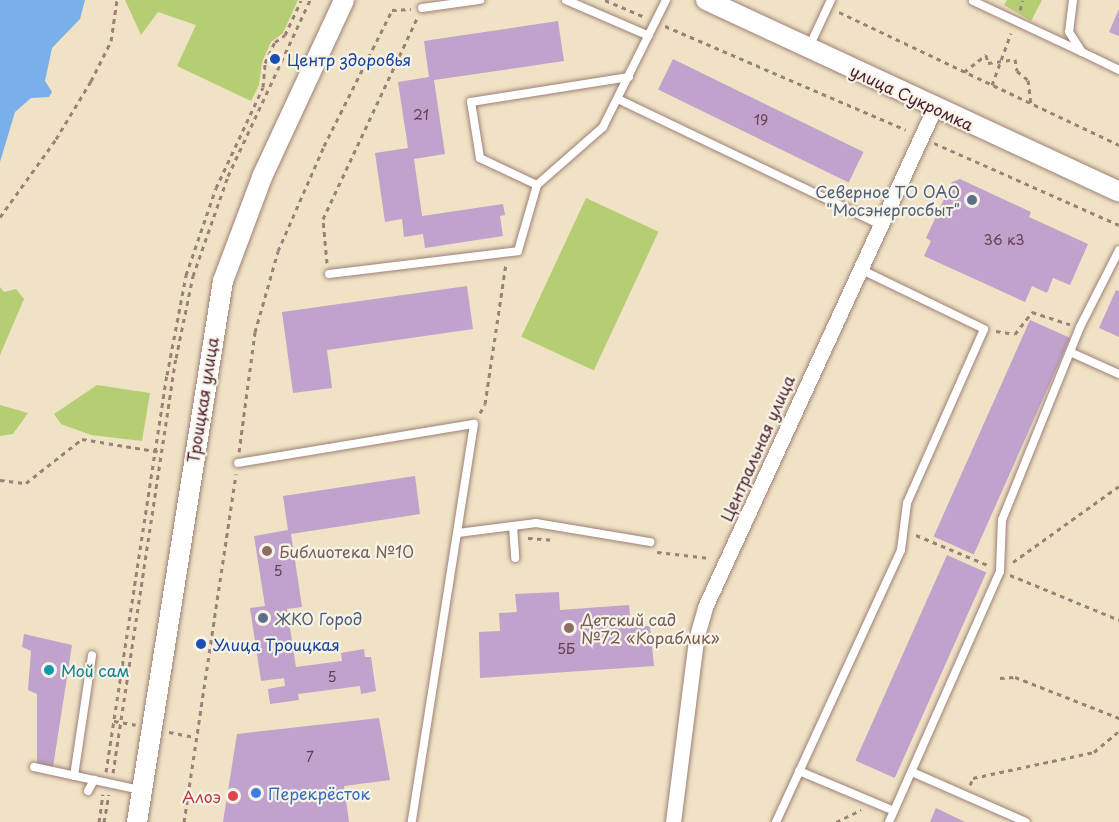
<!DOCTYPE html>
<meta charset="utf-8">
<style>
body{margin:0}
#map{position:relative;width:1119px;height:822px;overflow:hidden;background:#f0e2c4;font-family:"Playpen Sans",sans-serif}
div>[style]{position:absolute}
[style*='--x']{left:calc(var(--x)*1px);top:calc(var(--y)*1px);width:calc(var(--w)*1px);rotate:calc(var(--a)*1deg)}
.green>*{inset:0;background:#b5ce73;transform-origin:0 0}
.water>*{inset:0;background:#7bafe9}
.building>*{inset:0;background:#c0a2cc;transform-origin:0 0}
.path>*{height:3px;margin-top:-1.5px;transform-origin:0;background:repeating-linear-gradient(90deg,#9d8078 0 4.5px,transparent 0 9px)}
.roads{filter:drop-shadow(0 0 2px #9d8078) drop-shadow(0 0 2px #9d8078)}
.service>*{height:8px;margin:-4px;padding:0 4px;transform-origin:4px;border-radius:4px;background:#fff}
.minor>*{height:15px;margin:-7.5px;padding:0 7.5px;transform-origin:7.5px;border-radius:7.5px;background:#fff}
.tertiary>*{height:20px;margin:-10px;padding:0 10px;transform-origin:10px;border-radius:10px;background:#fff}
.dots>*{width:16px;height:16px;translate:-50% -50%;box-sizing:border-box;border:3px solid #f7f3e8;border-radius:50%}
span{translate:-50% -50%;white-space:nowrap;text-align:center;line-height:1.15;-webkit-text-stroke:4.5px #f7f3e8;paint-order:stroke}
.number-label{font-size:14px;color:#684053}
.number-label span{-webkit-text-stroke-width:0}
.transit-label{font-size:16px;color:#164399}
.left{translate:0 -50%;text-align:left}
.street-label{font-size:16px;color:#4a1f2b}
.service-label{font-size:16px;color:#4e5e75}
.right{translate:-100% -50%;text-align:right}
.education-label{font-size:16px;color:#785e54}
.culture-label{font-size:16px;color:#0d838f}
.shop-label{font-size:16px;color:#366cbe}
.health-label{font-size:16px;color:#be3a42}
</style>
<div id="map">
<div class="green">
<div style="clip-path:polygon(125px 0,298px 0,283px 33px,271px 42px,262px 62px,259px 85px,251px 101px,177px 66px,196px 25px,158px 12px,141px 35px)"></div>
<div style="clip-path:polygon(1007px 0,1042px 0,1031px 21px,1004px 5px)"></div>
<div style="left:586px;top:198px;width:80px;height:153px;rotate:25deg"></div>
<div style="clip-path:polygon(0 287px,4px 292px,16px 289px,24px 299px,0 355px)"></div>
<div style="clip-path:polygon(97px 385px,150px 393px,142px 441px,91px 435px,61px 424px,54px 414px)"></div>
<div style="clip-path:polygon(0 405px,28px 413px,13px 434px,0 436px)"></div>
</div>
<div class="water">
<div style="clip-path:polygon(0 0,85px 0,80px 19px,52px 48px,45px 81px,52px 92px,49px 97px,31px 98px,15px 112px,0 162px)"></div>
</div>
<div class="building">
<div style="clip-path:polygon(1119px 9px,1119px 36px,1109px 32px)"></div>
<div style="clip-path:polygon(558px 21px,564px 61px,434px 80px,445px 154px,414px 159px,422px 216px,503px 204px,505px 215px,500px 216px,503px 236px,425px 248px,423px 234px,404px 237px,402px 219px,385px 222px,375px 153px,408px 148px,398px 82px,429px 77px,424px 41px)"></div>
<div style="left:673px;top:59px;width:212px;height:34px;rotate:26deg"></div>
<div style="clip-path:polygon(960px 179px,1031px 212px,1029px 217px,1088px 244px,1070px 285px,1053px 278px,1047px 293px,1032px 286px,1025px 302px,924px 256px,931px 241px,926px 238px,952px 182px)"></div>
<div style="clip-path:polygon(467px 286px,473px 329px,327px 350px,332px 388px,293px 393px,282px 312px)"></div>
<div style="clip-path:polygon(1116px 290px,1119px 291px,1119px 337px,1099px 328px)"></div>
<div style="left:1030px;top:320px;width:44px;height:237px;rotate:24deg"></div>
<div style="clip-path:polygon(415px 476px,420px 514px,291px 534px,302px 607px,287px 609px,296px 667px,342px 661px,341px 653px,364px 649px,365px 657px,371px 657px,376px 691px,361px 694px,360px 686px,298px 694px,299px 700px,270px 704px,268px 689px,285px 686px,284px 678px,261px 681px,250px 608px,265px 606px,254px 536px,288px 530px,283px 496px)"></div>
<div style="left:947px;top:555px;width:43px;height:225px;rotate:24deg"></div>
<div style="clip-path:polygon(559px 592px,560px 610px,629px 605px,631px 626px,650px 626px,654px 666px,480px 678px,479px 632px,500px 631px,499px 613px,517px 612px,515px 594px)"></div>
<div style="clip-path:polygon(24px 634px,72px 645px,53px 767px,37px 763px,37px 694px,28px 690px,31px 651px,22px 647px)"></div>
<div style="clip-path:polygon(379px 718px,390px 780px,344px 786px,349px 822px,223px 822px,237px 734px)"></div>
<div style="clip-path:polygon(936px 808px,965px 822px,930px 822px)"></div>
</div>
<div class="path">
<div style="--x:605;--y:0;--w:43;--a:23"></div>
<div style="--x:1020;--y:10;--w:10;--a:-73"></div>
<div style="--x:839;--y:12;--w:310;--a:25.4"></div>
<div style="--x:665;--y:26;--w:262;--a:23.3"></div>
<div style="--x:964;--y:72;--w:28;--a:-38"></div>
<div style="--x:986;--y:55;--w:8;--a:76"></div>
<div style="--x:988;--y:63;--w:27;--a:-8"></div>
<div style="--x:1015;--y:59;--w:12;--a:81"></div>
<div style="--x:1017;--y:71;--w:14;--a:39"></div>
<div style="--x:1028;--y:80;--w:23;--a:83"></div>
<div style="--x:992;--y:85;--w:55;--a:-69.9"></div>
<div style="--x:934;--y:143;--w:202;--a:23.9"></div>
<div style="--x:0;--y:217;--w:96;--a:-54.3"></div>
<div style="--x:56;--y:139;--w:68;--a:-58.9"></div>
<div style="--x:91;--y:81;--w:45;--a:-63.4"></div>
<div style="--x:111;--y:41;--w:41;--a:-81.7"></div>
<div style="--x:327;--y:263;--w:44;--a:-95.2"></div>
<div style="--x:323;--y:219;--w:222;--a:-64.9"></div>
<div style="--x:996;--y:331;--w:19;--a:9"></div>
<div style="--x:1015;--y:334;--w:28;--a:-52"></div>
<div style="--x:1032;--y:312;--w:40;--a:18"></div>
<div style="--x:480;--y:413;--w:10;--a:-61"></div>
<div style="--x:485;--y:404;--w:143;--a:-81.5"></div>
<div style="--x:239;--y:452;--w:121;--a:-82.4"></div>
<div style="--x:255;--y:332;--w:84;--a:-74.1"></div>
<div style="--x:278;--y:251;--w:115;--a:-66.3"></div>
<div style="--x:324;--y:146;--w:152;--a:-63.4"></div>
<div style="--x:392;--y:10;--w:19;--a:-3"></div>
<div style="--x:0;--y:480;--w:26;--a:7"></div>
<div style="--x:26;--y:483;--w:71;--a:-38.2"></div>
<div style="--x:82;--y:439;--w:80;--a:9.3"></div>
<div style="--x:916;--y:535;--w:80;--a:22.7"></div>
<div style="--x:528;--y:538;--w:27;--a:4"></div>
<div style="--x:657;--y:552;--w:53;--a:6.5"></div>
<div style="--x:1013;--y:562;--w:130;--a:-35.6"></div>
<div style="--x:1010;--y:575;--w:118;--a:22.4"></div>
<div style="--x:1000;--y:678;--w:15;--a:-4"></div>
<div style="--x:1015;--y:677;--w:112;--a:21.5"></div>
<div style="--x:114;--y:721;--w:22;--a:10"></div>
<div style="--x:169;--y:732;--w:26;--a:11"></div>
<div style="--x:106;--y:772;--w:402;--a:-81.3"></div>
<div style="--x:167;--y:375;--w:102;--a:-79.2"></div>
<div style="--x:186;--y:275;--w:92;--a:-71"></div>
<div style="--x:216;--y:188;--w:111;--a:-65"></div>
<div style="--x:263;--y:87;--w:24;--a:-85"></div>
<div style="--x:265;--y:63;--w:23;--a:-65"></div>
<div style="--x:275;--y:42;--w:12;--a:-35"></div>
<div style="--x:285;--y:35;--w:38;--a:-65"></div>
<div style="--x:113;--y:773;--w:420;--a:-81.4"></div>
<div style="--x:176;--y:358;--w:84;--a:-78.3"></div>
<div style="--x:193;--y:276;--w:106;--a:-70.7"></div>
<div style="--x:228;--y:176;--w:194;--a:-65"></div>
<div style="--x:970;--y:785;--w:8;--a:-67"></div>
<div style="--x:973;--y:778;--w:124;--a:-12.1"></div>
<div style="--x:1094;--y:752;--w:33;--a:-40"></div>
<div style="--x:99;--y:822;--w:28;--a:-82"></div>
<div style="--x:104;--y:822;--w:28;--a:-80"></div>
<div style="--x:184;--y:822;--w:352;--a:-81.5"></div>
<div style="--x:836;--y:822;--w:28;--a:-26"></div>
</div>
<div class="roads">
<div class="service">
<div style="--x:566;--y:0;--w:90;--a:23.4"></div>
<div style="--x:1073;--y:0;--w:32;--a:97"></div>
<div style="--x:1069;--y:32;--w:24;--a:57"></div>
<div style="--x:1082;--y:52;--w:41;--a:25.9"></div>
<div style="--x:973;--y:1;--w:120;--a:25.1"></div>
<div style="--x:422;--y:8;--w:59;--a:-7.9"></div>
<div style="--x:809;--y:47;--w:52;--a:-64.9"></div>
<div style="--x:618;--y:99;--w:292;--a:25.6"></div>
<div style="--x:537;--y:185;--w:63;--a:-154.7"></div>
<div style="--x:480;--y:158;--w:57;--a:-99.1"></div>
<div style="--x:471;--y:102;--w:160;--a:-9"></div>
<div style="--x:329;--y:274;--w:190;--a:-6.9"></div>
<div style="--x:518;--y:251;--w:69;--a:-73.9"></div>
<div style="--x:537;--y:185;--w:88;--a:-41.3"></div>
<div style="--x:603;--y:127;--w:142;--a:-63.6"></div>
<div style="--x:1070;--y:352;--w:54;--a:24.2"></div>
<div style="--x:238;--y:463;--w:239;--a:-9.4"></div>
<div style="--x:474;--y:424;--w:403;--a:98.9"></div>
<div style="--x:513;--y:526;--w:32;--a:86"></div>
<div style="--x:458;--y:533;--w:79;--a:-7.3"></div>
<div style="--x:536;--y:523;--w:116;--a:9.5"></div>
<div style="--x:34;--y:767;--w:108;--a:12.2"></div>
<div style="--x:799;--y:771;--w:103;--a:22.8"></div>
<div style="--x:912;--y:772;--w:124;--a:23.7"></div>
<div style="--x:74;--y:776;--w:122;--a:-81.5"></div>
<div style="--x:88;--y:791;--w:13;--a:-61"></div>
<div style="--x:776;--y:822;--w:299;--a:-65.3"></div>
<div style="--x:901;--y:550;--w:47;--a:-82.7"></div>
<div style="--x:907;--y:503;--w:190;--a:-66.1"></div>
<div style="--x:984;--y:329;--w:138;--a:-154.2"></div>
<div style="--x:889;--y:822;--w:274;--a:-66.1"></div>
<div style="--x:1000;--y:571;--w:51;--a:-87.8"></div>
<div style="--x:1002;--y:520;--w:208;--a:-68"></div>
<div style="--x:1080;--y:327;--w:86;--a:-63.1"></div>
</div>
<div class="minor">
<div style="--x:673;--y:822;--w:184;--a:-82.8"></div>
<div style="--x:696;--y:639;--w:33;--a:-74"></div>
<div style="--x:705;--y:607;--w:550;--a:-65.3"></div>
</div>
<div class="tertiary">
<div style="--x:706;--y:0;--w:455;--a:24.9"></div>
<div style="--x:137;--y:822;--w:548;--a:-80.97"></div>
<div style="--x:223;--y:281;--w:111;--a:-69.4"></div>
<div style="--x:262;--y:177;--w:195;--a:-65.1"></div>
</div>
</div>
<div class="dots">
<div style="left:275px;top:59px;background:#1a4fb4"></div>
<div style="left:972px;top:200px;background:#5c6f8a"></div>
<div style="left:267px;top:551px;background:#8d6e63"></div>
<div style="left:263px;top:618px;background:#5c6f8a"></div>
<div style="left:569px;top:628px;background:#8d6e63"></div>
<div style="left:201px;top:644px;background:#1a4fb4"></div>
<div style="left:49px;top:670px;background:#0f9aa8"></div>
<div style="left:256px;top:793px;background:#3f7fe0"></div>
<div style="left:233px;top:796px;background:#e0444e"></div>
</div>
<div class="number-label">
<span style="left:421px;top:115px">21</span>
<span style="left:761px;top:120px">19</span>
<span style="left:1004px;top:240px">36 к3</span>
<span style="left:278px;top:571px">5</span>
<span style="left:566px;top:649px">5Б</span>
<span style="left:332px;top:677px">5</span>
<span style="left:310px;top:757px">7</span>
</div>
<div class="transit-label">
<span class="left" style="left:287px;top:59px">Центр здоровья</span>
<span class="left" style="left:213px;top:644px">Улица Троицкая</span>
</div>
<div class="street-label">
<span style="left:912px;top:97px;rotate:25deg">улица Сукромка</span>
<span style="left:202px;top:400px;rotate:-81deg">Троицкая улица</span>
<span style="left:757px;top:448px;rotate:-66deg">Центральная улица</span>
</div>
<div class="service-label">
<span class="right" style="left:960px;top:200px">Северное ТО ОАО<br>"Мосэнергосбыт"</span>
<span class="left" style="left:275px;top:618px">ЖКО Город</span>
</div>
<div class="education-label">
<span class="left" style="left:279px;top:551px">Библиотека №10</span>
<span class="left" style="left:581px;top:628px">Детский сад<br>№72 «Кораблик»</span>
</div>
<div class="culture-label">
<span class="left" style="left:61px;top:670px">Мой сам</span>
</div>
<div class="shop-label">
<span class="left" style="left:268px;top:793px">Перекрёсток</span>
</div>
<div class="health-label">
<span class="right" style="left:221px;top:796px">Алоэ</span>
</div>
</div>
